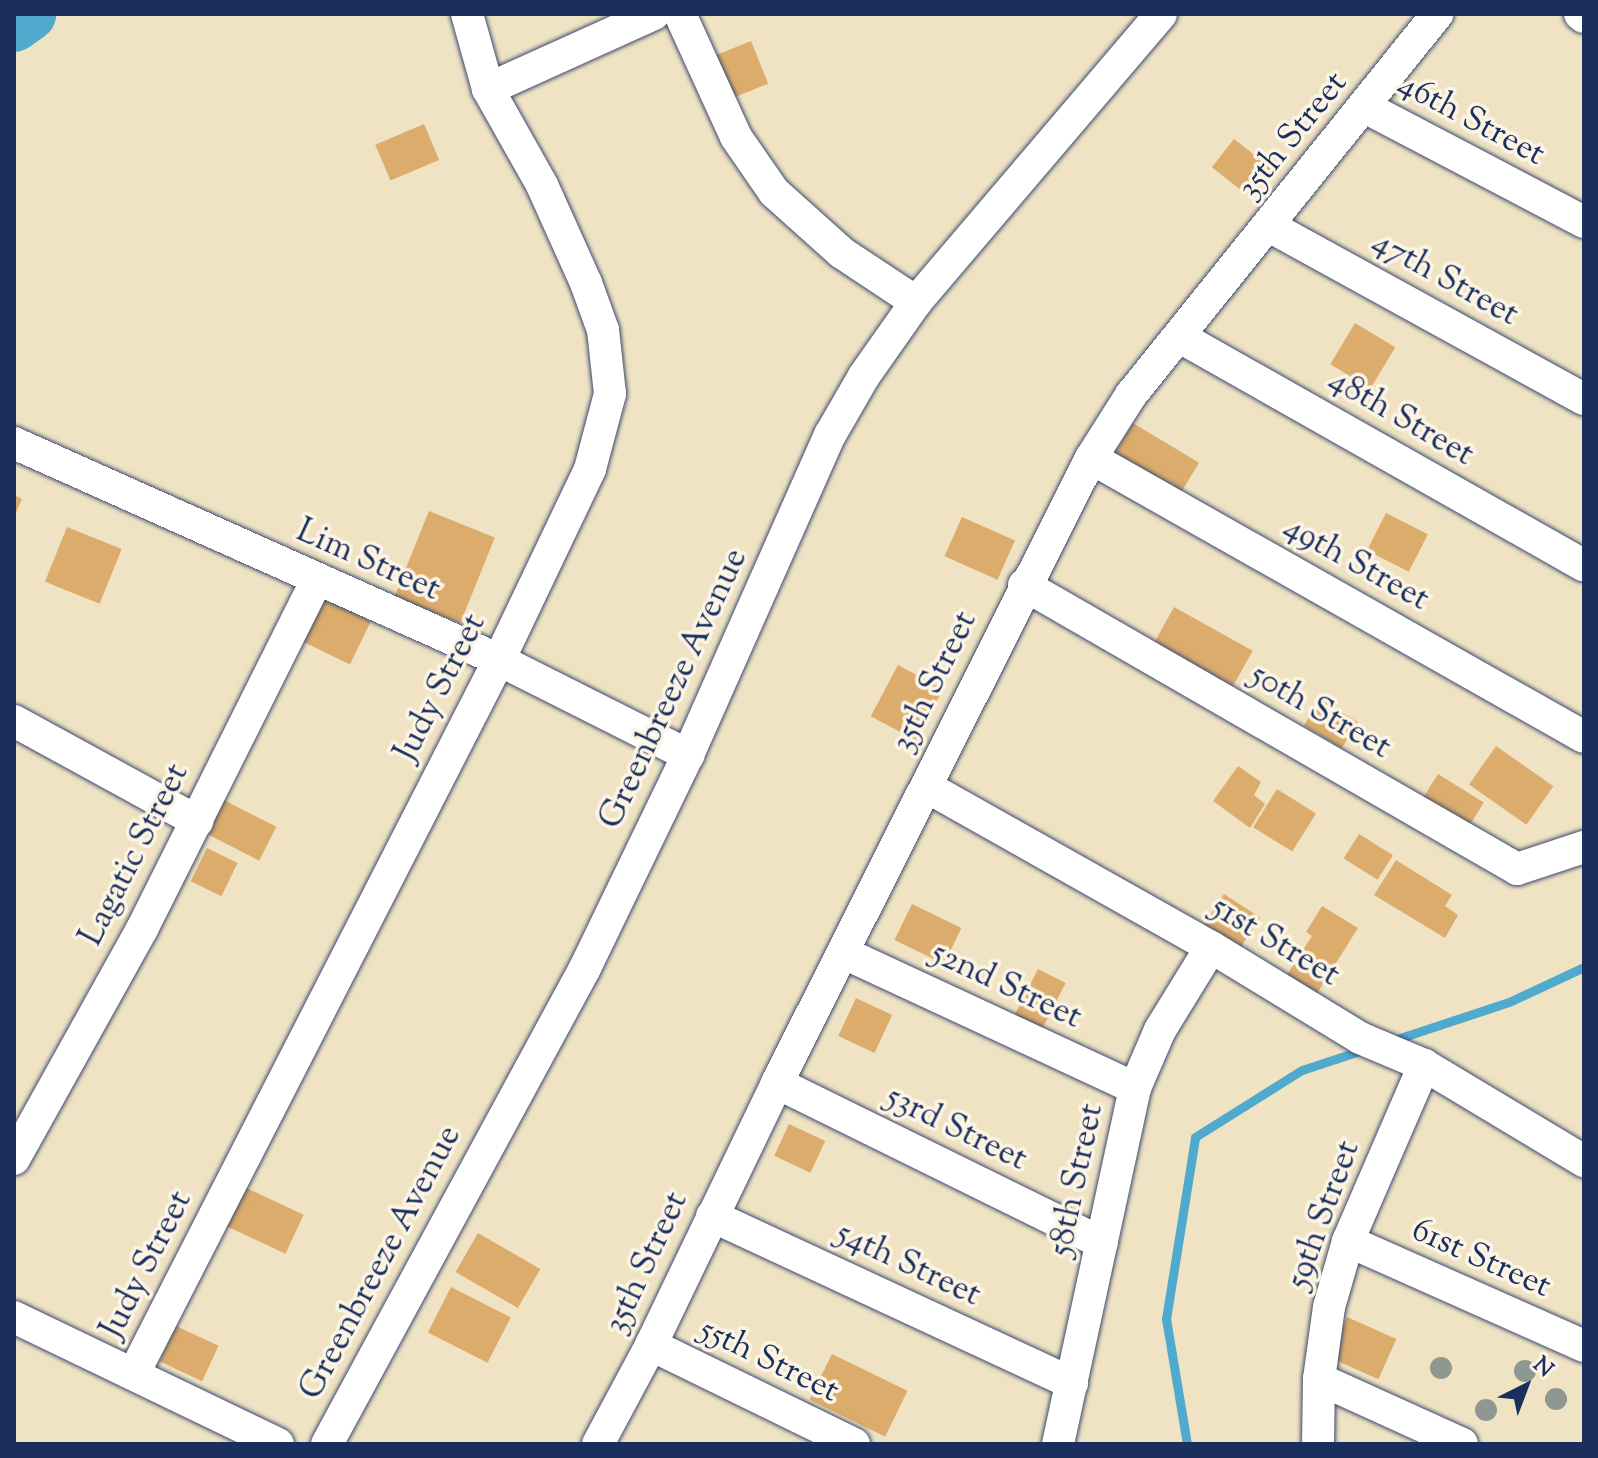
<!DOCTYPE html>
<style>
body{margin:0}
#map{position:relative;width:1598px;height:1458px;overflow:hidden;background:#f0e3c4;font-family:"Sorts Mill Goudy",serif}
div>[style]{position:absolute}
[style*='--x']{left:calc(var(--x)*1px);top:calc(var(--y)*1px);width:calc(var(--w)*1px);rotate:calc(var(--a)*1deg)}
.stream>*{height:9px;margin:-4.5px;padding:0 4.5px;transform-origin:4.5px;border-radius:4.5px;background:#50aace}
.river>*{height:54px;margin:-27px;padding:0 27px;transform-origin:27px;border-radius:27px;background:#50aace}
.building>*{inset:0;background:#dcac6d;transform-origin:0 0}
.roads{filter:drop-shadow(0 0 2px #3b4a6d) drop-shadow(0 0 2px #3b4a6d)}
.minor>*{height:32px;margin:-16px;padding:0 16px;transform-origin:16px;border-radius:16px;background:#fff}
.trees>*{width:22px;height:22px;margin:-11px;border-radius:50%;background:#8e9790}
span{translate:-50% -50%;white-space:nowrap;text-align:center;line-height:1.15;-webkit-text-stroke:7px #fcf5e5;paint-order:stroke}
.street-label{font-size:34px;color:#1b2f5e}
.frame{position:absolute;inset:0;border:16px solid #1b2f5e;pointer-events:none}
.north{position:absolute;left:1486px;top:1346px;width:80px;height:80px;-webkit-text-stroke:6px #fcf5e5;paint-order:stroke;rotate:42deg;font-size:22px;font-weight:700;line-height:32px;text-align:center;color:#1b2f5e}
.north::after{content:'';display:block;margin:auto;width:28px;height:36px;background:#1b2f5e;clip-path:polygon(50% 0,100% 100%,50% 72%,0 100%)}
</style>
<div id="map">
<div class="stream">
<div style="--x:1391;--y:1041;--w:124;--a:-18.3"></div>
<div style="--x:1509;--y:1002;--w:83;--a:-25"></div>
<div style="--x:1187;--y:1444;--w:127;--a:-99.5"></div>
<div style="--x:1166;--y:1319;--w:184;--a:-80.9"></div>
<div style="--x:1195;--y:1137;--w:126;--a:-32.1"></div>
<div style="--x:1302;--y:1070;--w:67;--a:-18.2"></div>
</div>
<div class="river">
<div style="--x:14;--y:25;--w:19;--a:-36"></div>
</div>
<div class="building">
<div style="left:751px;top:41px;width:46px;height:46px;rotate:68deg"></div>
<div style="left:424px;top:124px;width:39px;height:53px;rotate:67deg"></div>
<div style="left:1234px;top:139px;width:47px;height:36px;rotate:38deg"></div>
<div style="left:1355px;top:323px;width:47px;height:48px;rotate:31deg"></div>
<div style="left:1133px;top:423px;width:77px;height:36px;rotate:31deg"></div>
<div style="clip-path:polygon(14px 495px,22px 499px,14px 517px)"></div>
<div style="left:429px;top:511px;width:71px;height:92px;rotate:22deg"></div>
<div style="left:1386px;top:513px;width:47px;height:42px;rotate:27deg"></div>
<div style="left:962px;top:517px;width:58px;height:43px;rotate:24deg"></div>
<div style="left:67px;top:527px;width:59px;height:59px;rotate:22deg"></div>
<div style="left:317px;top:595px;width:60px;height:48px;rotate:26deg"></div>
<div style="left:1174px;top:607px;width:90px;height:42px;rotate:29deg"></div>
<div style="left:898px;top:665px;width:51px;height:58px;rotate:28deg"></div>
<div style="left:1320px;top:699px;width:44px;height:31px;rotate:31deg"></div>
<div style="left:1496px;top:746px;width:70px;height:47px;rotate:35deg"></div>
<div style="clip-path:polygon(1238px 766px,1261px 782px,1254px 795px,1265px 804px,1250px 828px,1213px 801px)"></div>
<div style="left:1438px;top:774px;width:54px;height:40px;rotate:32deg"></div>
<div style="left:1277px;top:789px;width:46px;height:45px;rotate:32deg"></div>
<div style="left:214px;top:795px;width:70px;height:38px;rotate:27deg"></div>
<div style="left:1359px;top:834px;width:40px;height:29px;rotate:32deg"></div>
<div style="left:207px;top:848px;width:34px;height:37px;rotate:26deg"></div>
<div style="clip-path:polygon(1396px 860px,1452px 895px,1445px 906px,1458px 915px,1445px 938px,1374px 895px)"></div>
<div style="left:1224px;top:894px;width:43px;height:42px;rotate:33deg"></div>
<div style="left:912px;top:904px;width:55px;height:40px;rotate:26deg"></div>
<div style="clip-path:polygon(1322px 906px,1358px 928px,1311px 1003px,1281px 984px,1312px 936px,1306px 932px)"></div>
<div style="left:1038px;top:969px;width:31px;height:57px;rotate:27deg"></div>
<div style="left:856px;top:998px;width:40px;height:42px;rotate:25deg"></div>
<div style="left:789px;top:1124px;width:40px;height:35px;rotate:25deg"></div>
<div style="left:242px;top:1186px;width:68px;height:43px;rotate:25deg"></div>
<div style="left:478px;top:1233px;width:72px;height:45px;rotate:30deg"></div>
<div style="left:451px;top:1287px;width:67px;height:51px;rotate:27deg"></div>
<div style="left:1347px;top:1317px;width:54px;height:44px;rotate:24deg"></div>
<div style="left:176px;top:1326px;width:47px;height:39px;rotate:25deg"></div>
<div style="left:832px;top:1354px;width:84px;height:51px;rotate:26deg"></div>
</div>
<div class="roads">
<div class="minor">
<div style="--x:680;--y:14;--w:135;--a:65.5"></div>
<div style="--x:736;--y:137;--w:67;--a:55.4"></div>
<div style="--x:774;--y:192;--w:91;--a:41.9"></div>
<div style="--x:842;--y:253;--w:89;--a:33.5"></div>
<div style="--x:1580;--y:14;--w:5;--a:37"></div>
<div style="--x:488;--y:89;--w:182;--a:-24.3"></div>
<div style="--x:1365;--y:107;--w:247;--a:27.7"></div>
<div style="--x:1269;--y:226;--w:359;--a:28.8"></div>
<div style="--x:1180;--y:337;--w:464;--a:29.5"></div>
<div style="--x:14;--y:443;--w:531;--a:24.1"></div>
<div style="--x:499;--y:660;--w:212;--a:26.7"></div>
<div style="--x:1091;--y:458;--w:566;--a:29.51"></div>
<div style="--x:1024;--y:585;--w:569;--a:29.94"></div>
<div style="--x:1517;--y:869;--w:71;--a:-18.2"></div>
<div style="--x:14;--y:721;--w:209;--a:28.7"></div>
<div style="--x:927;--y:787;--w:326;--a:29.4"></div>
<div style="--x:1211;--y:947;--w:175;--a:31.4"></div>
<div style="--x:1360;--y:1038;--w:69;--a:22.9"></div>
<div style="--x:1424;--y:1065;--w:187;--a:31"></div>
<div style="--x:844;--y:953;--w:321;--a:24.9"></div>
<div style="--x:777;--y:1083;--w:362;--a:26.2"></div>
<div style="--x:14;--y:1159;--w:263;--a:-60.9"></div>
<div style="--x:142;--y:929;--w:389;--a:-63.4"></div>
<div style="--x:712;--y:1216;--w:397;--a:24.9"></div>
<div style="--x:1348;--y:1241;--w:258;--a:24"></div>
<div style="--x:14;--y:1317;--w:293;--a:25.7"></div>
<div style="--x:651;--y:1345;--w:226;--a:26"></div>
<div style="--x:134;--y:1373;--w:801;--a:-62.89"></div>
<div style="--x:499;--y:660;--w:212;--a:-64.5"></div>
<div style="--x:590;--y:469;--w:78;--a:-75.1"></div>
<div style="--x:610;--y:394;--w:64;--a:-96.2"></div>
<div style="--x:603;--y:330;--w:50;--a:-109.9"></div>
<div style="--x:586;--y:283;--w:107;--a:-114.2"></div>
<div style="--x:542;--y:185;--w:110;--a:-119.4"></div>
<div style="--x:488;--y:89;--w:78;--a:-105.6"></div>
<div style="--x:1319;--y:1379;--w:157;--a:24.4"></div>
<div style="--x:327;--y:1444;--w:541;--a:-61.54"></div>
<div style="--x:585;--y:968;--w:237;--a:-64.2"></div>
<div style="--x:688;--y:755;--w:350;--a:-66.1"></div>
<div style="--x:830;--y:435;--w:68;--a:-60"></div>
<div style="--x:864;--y:376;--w:90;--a:-54.9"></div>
<div style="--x:916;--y:302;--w:378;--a:-49.6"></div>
<div style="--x:598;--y:1444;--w:112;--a:-61.8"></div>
<div style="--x:651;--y:1345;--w:291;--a:-64.3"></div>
<div style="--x:777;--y:1083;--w:699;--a:-63.33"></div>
<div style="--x:1091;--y:458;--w:75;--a:-57.6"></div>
<div style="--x:1131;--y:395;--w:489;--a:-51.2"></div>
<div style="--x:1058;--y:1444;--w:364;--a:-77.8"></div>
<div style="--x:1135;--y:1088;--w:63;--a:-66.7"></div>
<div style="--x:1160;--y:1030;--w:97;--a:-58.4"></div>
<div style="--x:1318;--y:1444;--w:65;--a:-89.1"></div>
<div style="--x:1319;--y:1379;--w:73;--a:-82.1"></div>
<div style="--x:1329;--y:1307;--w:69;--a:-73.9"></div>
<div style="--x:1348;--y:1241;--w:192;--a:-66.6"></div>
</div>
</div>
<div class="trees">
<div style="left:1441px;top:1368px"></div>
<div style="left:1525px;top:1371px"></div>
<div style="left:1556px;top:1399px"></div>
<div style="left:1486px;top:1410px"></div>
</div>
<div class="street-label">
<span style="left:1471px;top:120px;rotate:28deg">46th Street</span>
<span style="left:1293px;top:136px;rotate:-51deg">35th Street</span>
<span style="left:1445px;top:279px;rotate:29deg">47th Street</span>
<span style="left:1401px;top:418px;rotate:30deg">48th Street</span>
<span style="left:368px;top:561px;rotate:24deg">Lim Street</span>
<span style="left:1356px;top:564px;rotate:29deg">49th Street</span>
<span style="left:935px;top:682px;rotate:-64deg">35th Street</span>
<span style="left:441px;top:688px;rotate:-63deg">Judy Street</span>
<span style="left:674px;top:689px;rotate:-65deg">Greenbreeze Avenue</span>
<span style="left:1320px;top:712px;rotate:30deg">50th Street</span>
<span style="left:135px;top:855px;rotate:-63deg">Lagatic Street</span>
<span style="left:1275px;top:942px;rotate:31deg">51st Street</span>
<span style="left:1006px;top:986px;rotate:25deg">52nd Street</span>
<span style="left:956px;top:1129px;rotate:26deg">53rd Street</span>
<span style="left:1077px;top:1180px;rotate:-78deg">58th Street</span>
<span style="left:1324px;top:1215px;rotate:-70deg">59th Street</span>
<span style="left:1481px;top:1259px;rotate:24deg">61st Street</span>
<span style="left:381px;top:1263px;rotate:-62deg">Greenbreeze Avenue</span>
<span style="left:647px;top:1263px;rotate:-65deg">35th Street</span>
<span style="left:147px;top:1265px;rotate:-63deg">Judy Street</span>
<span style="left:908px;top:1265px;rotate:25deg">54th Street</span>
<span style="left:769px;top:1361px;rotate:26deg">55th Street</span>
</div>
<div class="frame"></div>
<div class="north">N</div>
</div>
